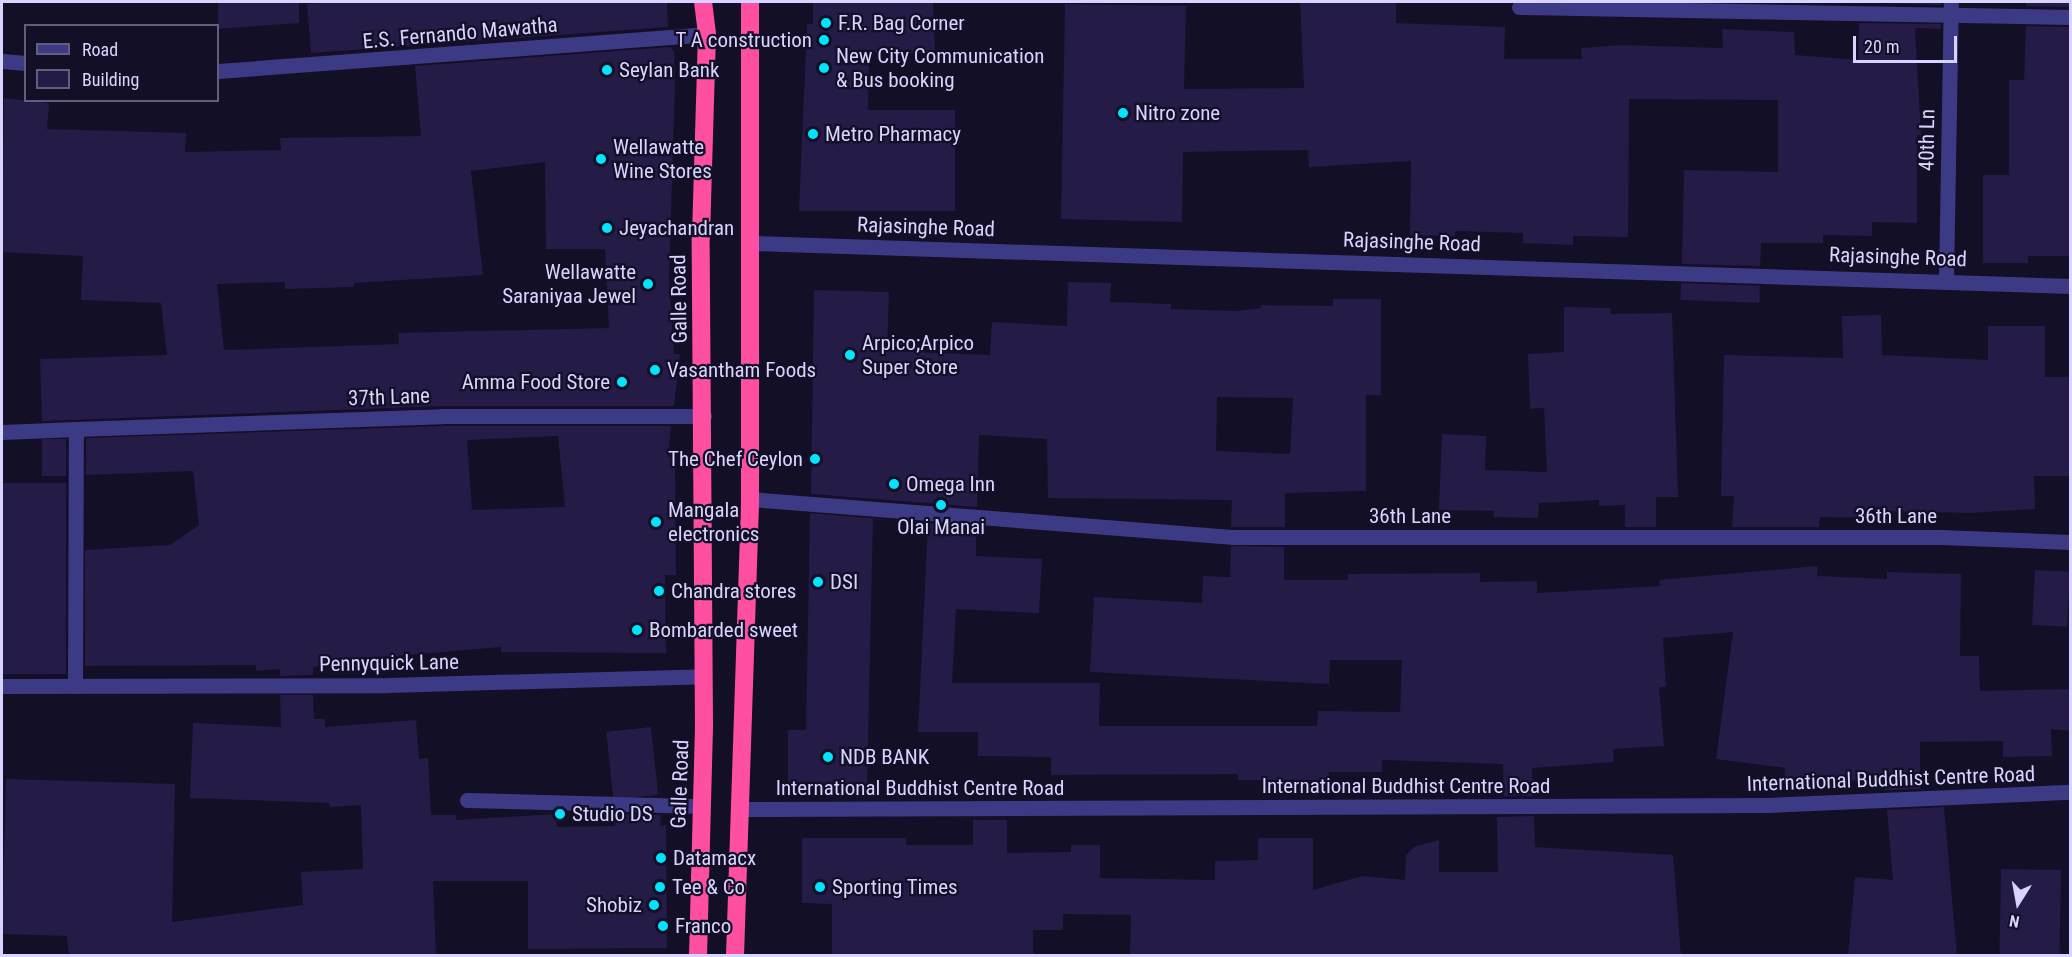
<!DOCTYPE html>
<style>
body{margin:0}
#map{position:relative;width:2072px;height:957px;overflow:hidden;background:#130f26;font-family:"Roboto Condensed",sans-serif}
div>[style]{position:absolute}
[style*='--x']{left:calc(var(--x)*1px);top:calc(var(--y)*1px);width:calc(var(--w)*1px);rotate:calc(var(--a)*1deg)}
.building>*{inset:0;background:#241b47;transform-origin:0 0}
.street>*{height:15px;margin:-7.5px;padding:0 7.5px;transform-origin:7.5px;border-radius:7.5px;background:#3d3a85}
.highway>*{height:18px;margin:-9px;padding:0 9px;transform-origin:9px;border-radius:9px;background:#ff4fa3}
.dots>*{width:16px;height:16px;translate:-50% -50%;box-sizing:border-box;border:3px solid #130f26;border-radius:50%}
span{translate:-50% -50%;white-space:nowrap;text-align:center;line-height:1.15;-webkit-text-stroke:4.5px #130f26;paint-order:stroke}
.poi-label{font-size:21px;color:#d9d4ff}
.left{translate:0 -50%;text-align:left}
.right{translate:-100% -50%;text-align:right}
.street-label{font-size:21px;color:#d9d4ff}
.frame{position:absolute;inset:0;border:3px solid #d9d4ff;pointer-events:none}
.legend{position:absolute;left:24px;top:24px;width:195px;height:78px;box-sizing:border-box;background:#130f26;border:2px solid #625e7d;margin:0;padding:8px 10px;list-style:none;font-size:18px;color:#d9d4ff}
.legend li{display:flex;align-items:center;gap:12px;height:30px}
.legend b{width:30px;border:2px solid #625e7d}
.north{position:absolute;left:1988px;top:873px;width:60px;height:60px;-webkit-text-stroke:4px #130f26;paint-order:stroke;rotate:191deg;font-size:16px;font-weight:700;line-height:24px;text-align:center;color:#d9d4ff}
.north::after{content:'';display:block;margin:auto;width:21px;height:27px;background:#d9d4ff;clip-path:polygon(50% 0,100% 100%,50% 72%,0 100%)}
.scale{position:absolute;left:1853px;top:36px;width:104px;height:27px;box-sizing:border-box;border:3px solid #d9d4ff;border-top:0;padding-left:8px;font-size:18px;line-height:21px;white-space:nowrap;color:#d9d4ff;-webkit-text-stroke:4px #130f26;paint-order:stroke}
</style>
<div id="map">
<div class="building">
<div style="clip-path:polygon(218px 2px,299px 2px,299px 23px,218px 29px)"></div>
<div style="clip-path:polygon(336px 2px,667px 2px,668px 27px,311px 53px,307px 4px)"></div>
<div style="clip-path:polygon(813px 2px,933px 2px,935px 54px,869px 52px,868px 110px,955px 110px,955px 211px,799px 211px,807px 24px,813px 24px)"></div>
<div style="clip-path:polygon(1300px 2px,1396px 2px,1396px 23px,1505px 27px,1504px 59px,1582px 59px,1581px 48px,1621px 45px,1723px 48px,1722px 29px,1794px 32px,1795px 55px,1858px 60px,1859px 23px,1941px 24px,1941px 29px,1915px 28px,1921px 135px,1917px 135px,1917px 223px,1872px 222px,1872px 236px,1823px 235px,1823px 243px,1761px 243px,1760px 266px,1682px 264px,1684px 170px,1778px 172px,1778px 100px,1629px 99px,1628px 237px,1573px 236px,1573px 245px,1523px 243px,1523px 233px,1455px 231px,1455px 236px,1410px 235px,1411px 161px,1309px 167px,1308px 150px,1183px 152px,1182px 222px,1061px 219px,1065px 4px,1186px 6px,1184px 89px,1304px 88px)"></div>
<div style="clip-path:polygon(1859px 2px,1941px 2px,1941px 5px)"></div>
<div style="clip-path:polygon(2026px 2px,2070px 2px,2070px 7px,2026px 6px)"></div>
<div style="clip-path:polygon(2026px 26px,2070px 27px,2070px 256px,2028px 256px,2028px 263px,1983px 263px,1983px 175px,2009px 175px,2009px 80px,2024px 80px)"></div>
<div style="clip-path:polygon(evenodd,670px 47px,674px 51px,675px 84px,669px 280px,674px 354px,680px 354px,674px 406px,442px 406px,42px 421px,40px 359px,167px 355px,161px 303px,81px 300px,83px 256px,2px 252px,4px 98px,49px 103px,47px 129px,186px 133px,185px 152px,281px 150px,280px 138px,421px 136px,415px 66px,670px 47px,545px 162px,546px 249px,605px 249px,609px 328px,398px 333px,399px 344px,224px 350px,217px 284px,285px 282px,285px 289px,354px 287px,354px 283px,483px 275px,471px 171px,545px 162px)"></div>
<div style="clip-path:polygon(evenodd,1068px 282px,1111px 283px,1110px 302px,1171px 304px,1171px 309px,1236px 311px,1261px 308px,1261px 305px,1333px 306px,1333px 299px,1381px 299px,1381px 395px,1366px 395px,1366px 491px,1285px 493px,1285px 527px,1231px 527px,1232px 500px,1048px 498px,1047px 439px,979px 435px,977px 507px,811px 494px,814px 290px,889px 292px,887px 351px,990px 355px,992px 322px,1067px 326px,1068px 282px,1217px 397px,1293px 398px,1290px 454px,1216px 451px,1217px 397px)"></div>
<div style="left:1681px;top:283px;width:79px;height:17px;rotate:2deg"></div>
<div style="clip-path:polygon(1564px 307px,1611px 308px,1610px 314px,1672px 313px,1678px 497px,1656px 497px,1656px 527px,1625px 527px,1625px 505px,1599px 506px,1599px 500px,1539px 503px,1538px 518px,1494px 517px,1494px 511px,1439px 510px,1442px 434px,1486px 436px,1485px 470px,1547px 472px,1544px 408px,1530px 409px,1528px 354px,1564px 352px)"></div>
<div style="clip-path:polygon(1881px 315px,1882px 355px,1988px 360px,1988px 326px,2045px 326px,2045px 377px,2070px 377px,2070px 476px,2034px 476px,2035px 509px,1969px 513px,1885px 511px,1885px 518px,1820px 517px,1819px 527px,1732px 527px,1734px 496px,1721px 496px,1724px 355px,1843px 358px,1842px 316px)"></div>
<div style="clip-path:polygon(evenodd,442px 426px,671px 426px,668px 457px,675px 456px,676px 575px,665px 575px,666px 653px,501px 652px,501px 647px,349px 660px,313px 667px,313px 675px,280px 676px,280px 669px,256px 671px,256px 665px,85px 666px,85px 550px,170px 545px,199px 525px,193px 471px,86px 475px,86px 438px,442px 426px,558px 436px,565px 507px,472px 510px,467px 440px,558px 436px)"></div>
<div style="left:66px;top:439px;width:37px;height:24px;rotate:90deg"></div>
<div style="left:66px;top:483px;width:191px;height:64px;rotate:90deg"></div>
<div style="clip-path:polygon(810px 513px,891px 520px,873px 519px,867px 784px,788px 785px,788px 730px,806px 730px)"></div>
<div style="clip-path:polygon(928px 523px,976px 527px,976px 556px,1042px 559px,1039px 613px,956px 609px,952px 683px,1100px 683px,1099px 726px,1317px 726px,1318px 711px,1400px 712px,1402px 660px,1330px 660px,1329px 684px,1090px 672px,1094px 597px,1202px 603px,1203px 576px,1230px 577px,1231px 546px,1284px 547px,1284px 580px,1348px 580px,1348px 574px,1480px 573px,1480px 582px,1537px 581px,1537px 593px,1660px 586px,1659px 580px,1818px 566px,1817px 576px,1887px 579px,1887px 572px,1961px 574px,1960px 656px,1979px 656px,1980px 691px,2070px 689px,2070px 731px,2051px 729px,2052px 756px,2003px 757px,2003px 741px,1920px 742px,1920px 789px,1885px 790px,1885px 780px,1836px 781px,1836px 785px,1784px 783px,1785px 768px,1716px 759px,1733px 632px,1663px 638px,1666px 687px,1659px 687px,1664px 746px,1613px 749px,1614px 762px,1532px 768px,1533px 796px,1504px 796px,1503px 764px,1382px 760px,1382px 772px,1329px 772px,1329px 780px,1238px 780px,1238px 774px,1051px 775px,1051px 757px,978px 756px,978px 732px,918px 732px)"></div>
<div style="left:2035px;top:570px;width:35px;height:55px;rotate:3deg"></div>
<div style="clip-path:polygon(280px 695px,313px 695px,314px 719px,325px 719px,325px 727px,416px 720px,419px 759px,428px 758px,431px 815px,456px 815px,456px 820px,556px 814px,557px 827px,615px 826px,614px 814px,660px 815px,661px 826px,666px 825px,667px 948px,528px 949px,528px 881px,433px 881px,436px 956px,69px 956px,67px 936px,2px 934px,6px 779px,175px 784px,172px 922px,303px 905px,301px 872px,363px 869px,361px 805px,330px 807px,329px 803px,190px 798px,193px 723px,281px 727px)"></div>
<div style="left:651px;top:727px;width:68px;height:45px;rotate:84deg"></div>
<div style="clip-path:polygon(1944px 807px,1957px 956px,1848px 956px,1855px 877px,1893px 880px,1887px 810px)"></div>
<div style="clip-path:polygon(1534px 816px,1535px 847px,1673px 855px,1681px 956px,1130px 956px,1131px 915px,1063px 914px,1063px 930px,1033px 930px,1033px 956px,832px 956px,832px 904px,802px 903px,802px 838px,906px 838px,906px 845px,973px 845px,973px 820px,1007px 820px,1007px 853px,1071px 852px,1071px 845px,1100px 845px,1100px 878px,1215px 880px,1215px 861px,1258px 860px,1258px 838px,1313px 838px,1313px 890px,1362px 876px,1405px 880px,1406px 855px,1414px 847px,1439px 840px,1439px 872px,1498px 872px,1497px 817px)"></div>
<div style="left:2001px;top:869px;width:60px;height:87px;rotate:1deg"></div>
</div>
<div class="street">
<div style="--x:1519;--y:7;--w:551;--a:1.04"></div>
<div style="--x:2;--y:61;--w:24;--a:5"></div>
<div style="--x:218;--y:71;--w:490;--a:-4.3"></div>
<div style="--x:752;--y:243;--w:1319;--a:1.87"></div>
<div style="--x:1946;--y:279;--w:277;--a:-89"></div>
<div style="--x:2;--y:432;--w:74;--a:-2.3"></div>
<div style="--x:750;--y:499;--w:486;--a:4.5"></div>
<div style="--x:1235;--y:537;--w:705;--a:0"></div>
<div style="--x:1940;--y:537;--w:130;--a:2.2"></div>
<div style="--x:2;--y:686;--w:386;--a:-0.1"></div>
<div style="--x:388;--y:685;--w:316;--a:-1.6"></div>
<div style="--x:75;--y:686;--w:257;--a:-89.8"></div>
<div style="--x:76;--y:429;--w:366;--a:-2"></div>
<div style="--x:442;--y:416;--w:262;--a:0"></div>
<div style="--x:467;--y:800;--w:234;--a:1.5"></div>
<div style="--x:741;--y:809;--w:1027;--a:-0.22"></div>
<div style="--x:1768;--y:805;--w:302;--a:-2.5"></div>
</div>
<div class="highway">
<div style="--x:698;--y:956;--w:231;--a:-88.5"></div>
<div style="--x:704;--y:725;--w:489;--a:-90.4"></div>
<div style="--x:701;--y:236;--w:202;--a:-88.3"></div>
<div style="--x:707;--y:34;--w:32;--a:-97"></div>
<div style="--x:735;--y:956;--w:457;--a:-88.1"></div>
<div style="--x:750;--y:499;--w:497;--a:-90"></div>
</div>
<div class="dots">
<div style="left:826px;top:23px;background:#00e5ff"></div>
<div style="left:824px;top:40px;background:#00e5ff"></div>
<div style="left:824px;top:68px;background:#00e5ff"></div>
<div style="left:607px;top:70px;background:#00e5ff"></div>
<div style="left:1123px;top:113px;background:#00e5ff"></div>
<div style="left:813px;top:134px;background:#00e5ff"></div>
<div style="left:601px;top:159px;background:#00e5ff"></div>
<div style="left:607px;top:228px;background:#00e5ff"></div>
<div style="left:648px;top:284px;background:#00e5ff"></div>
<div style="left:850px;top:355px;background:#00e5ff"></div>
<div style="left:655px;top:370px;background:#00e5ff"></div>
<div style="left:622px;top:382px;background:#00e5ff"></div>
<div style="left:815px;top:459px;background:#00e5ff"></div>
<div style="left:894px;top:484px;background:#00e5ff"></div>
<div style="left:941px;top:505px;background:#00e5ff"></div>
<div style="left:656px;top:522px;background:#00e5ff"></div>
<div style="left:818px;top:582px;background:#00e5ff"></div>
<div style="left:659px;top:591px;background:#00e5ff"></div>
<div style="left:637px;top:630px;background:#00e5ff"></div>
<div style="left:828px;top:757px;background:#00e5ff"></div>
<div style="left:560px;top:814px;background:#00e5ff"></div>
<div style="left:661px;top:858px;background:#00e5ff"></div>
<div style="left:660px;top:887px;background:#00e5ff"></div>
<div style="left:820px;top:887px;background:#00e5ff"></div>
<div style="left:654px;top:905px;background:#00e5ff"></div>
<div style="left:663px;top:926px;background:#00e5ff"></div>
</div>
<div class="poi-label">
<span class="left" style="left:838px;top:23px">F.R. Bag Corner</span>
<span class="right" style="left:812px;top:40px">T A construction</span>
<span class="left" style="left:836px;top:68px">New City Communication<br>&amp; Bus booking</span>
<span class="left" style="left:619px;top:70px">Seylan Bank</span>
<span class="left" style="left:1135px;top:113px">Nitro zone</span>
<span class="left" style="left:825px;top:134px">Metro Pharmacy</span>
<span class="left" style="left:613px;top:159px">Wellawatte<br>Wine Stores</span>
<span class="left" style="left:619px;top:228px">Jeyachandran</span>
<span class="right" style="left:636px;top:284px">Wellawatte<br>Saraniyaa Jewel</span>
<span class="left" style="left:862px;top:355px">Arpico;Arpico<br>Super Store</span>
<span class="left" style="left:667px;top:370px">Vasantham Foods</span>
<span class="right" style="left:610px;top:382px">Amma Food Store</span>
<span class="right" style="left:803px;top:459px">The Chef Ceylon</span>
<span class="left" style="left:906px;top:484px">Omega Inn</span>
<span class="left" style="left:668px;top:522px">Mangala<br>electronics</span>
<span style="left:941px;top:527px">Olai Manai</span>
<span class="left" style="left:830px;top:582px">DSI</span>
<span class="left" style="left:671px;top:591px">Chandra stores</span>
<span class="left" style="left:649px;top:630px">Bombarded sweet</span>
<span class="left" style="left:840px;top:757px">NDB BANK</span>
<span class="left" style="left:572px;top:814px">Studio DS</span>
<span class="left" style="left:673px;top:858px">Datamacx</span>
<span class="left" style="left:672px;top:887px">Tee &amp; Co</span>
<span class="left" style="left:832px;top:887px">Sporting Times</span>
<span class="right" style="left:642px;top:905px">Shobiz</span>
<span class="left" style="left:675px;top:926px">Franco</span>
</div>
<div class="street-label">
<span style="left:460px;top:33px;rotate:-5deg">E.S. Fernando Mawatha</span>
<span style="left:1927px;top:140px;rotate:-89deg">40th Ln</span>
<span style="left:926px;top:227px;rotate:2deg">Rajasinghe Road</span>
<span style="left:1412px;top:242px;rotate:2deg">Rajasinghe Road</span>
<span style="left:1898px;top:257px;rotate:2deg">Rajasinghe Road</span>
<span style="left:679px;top:299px;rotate:-91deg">Galle Road</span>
<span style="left:389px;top:397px;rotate:-2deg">37th Lane</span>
<span style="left:1410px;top:516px">36th Lane</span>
<span style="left:1896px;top:516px">36th Lane</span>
<span style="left:389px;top:663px;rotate:-1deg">Pennyquick Lane</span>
<span style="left:1891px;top:779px;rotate:-2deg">International Buddhist Centre Road</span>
<span style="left:680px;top:784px;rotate:-88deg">Galle Road</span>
<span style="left:1406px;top:786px">International Buddhist Centre Road</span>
<span style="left:920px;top:788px">International Buddhist Centre Road</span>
</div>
<div class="frame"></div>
<ul class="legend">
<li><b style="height:8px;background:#3d3a85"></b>Road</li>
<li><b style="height:16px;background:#241b47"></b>Building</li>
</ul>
<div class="north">N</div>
<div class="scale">20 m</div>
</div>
